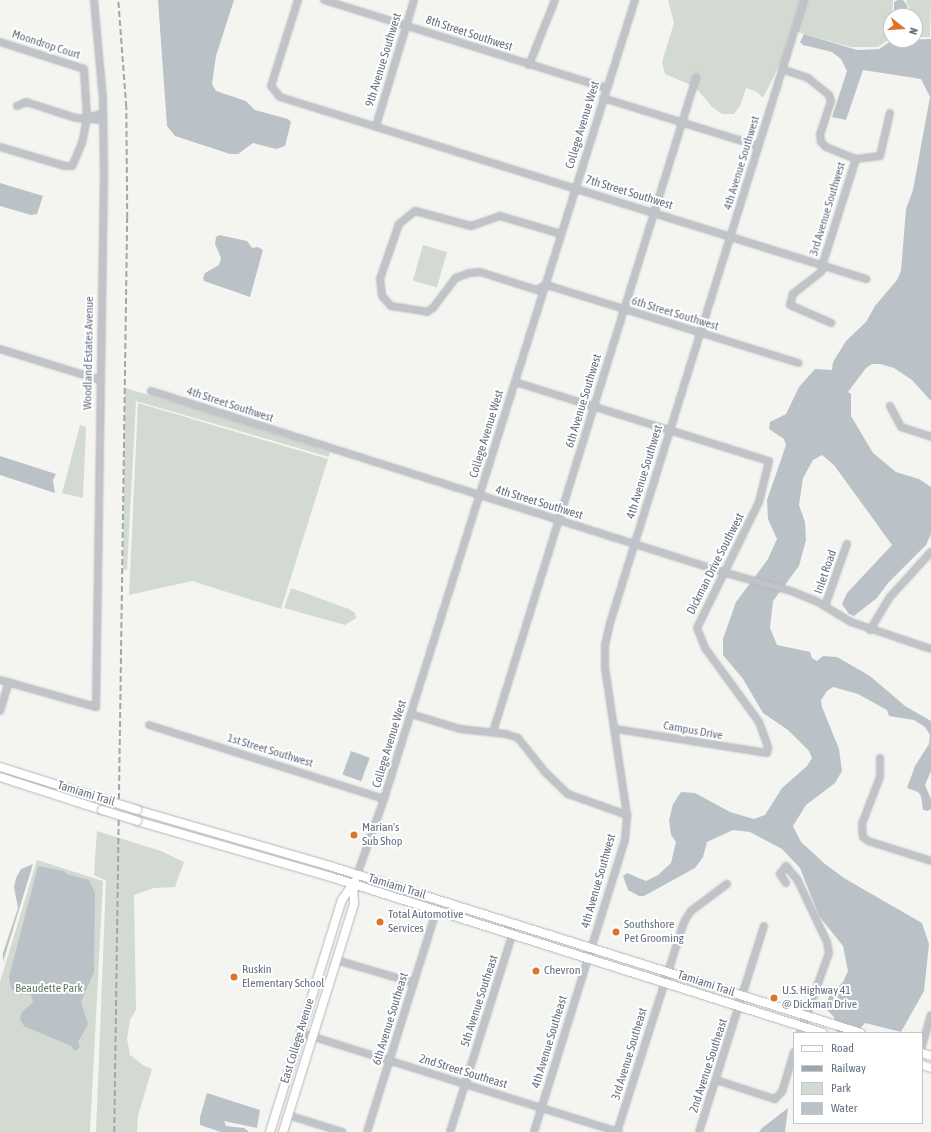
<!DOCTYPE html>
<style>
body{margin:0}
#map{position:relative;width:931px;height:1132px;overflow:hidden;background:#f4f5f1;font-family:"Asap Condensed",sans-serif}
div>[style]{position:absolute}
[style*='--x']{left:calc(var(--x)*1px);top:calc(var(--y)*1px);width:calc(var(--w)*1px);rotate:calc(var(--a)*1deg)}
.green>*{inset:0;background:#d3dad1;transform-origin:0 0}
.water>*{inset:0;background:#bac2c8;transform-origin:0 0}
.roads{filter:drop-shadow(0 0 1px #b3b6bb) drop-shadow(0 0 1px #b3b6bb)}
.minor>*{height:6px;margin:-3px;padding:0 3px;transform-origin:3px;border-radius:3px;background:#c0c3c7}
.major>*{height:8px;margin:-4px;padding:0 4px;transform-origin:4px;border-radius:4px;background:#fff}
.rail>*{height:1.5px;margin-top:-0.75px;transform-origin:0;background:repeating-linear-gradient(90deg,#a1a5ac 0 6px,transparent 0 9px)}
.bridges{filter:drop-shadow(0 0 1px #b3b6bb) drop-shadow(0 0 1px #b3b6bb)}
.major-bridge>*{height:8px;margin:-4px;padding:0 4px;transform-origin:4px;border-radius:4px;background:#fff}
.dots>*{width:11px;height:11px;translate:-50% -50%;box-sizing:border-box;border:2px solid #fff;border-radius:50%}
span{translate:-50% -50%;white-space:nowrap;text-align:center;line-height:1.15;-webkit-text-stroke:4px #fff;paint-order:stroke}
.street-label{font-size:12px;color:#657081}
.poi-label{font-size:12px;color:#657081}
.left{translate:0 -50%;text-align:left}
.park-label{font-size:12px;color:#647964}
.legend{position:absolute;left:793px;top:1032px;width:130px;height:92px;box-sizing:border-box;background:#fff;border:1px solid #c1c6cd;margin:0;padding:5px 7px;list-style:none;font-size:12px;color:#657081}
.legend li{display:flex;align-items:center;gap:8px;height:20px}
.legend b{width:20px;border:1px solid #c1c6cd}
.north{position:absolute;left:883px;top:8px;width:40px;height:40px;box-sizing:border-box;background:#fff;border:1px solid #c1c6cd;border-radius:50%;rotate:107deg;font-size:11px;font-weight:700;line-height:16px;text-align:center;color:#657081}
.north::after{content:'';display:block;margin:auto;width:14px;height:18px;background:#da752c;clip-path:polygon(50% 0,100% 100%,50% 72%,0 100%)}
</style>
<div id="map">
<div class="green">
<div style="clip-path:polygon(668px 0,800px 0,781px 62px,763px 98px,757px 92px,746px 88px,741px 104px,734px 114px,722px 114px,712px 107px,696px 88px,699px 76px,694px 74px,691px 85px,665px 74px,662px 62px,674px 23px)"></div>
<div style="clip-path:polygon(807px 0,893px 0,891px 38px,878px 47px,851px 47px,797px 32px)"></div>
<div style="clip-path:polygon(906px 0,931px 0,930px 37px,918px 37px,915px 33px,915px 16px,912px 16px)"></div>
<div style="left:423px;top:245px;width:25px;height:37px;rotate:16deg"></div>
<div style="clip-path:polygon(125px 388px,186px 406px,330px 452px,329px 457px,136px 401px,127px 570px,123px 569px)"></div>
<div style="clip-path:polygon(138px 403px,328px 459px,281px 609px,192px 581px,129px 595px)"></div>
<div style="clip-path:polygon(80px 425px,86px 427px,83px 498px,62px 493px)"></div>
<div style="clip-path:polygon(291px 588px,349px 609px,355px 613px,356px 618px,345px 625px,284px 608px)"></div>
<div style="clip-path:polygon(97px 831px,161px 851px,184px 862px,175px 887px,154px 888px,134px 895px,136px 1010px,130px 1020px,127px 1039px,130px 1055px,143px 1065px,152px 1069px,138px 1116px,137px 1132px,96px 1132px,106px 881px,94px 875px)"></div>
<div style="clip-path:polygon(37px 860px,103px 881px,90px 1132px,0 1132px,0 982px)"></div>
</div>
<div class="water">
<div style="clip-path:polygon(158px 0,234px 0,216px 56px,212px 84px,216px 91px,246px 101px,255px 110px,288px 119px,291px 122px,285px 146px,276px 149px,253px 143px,238px 154px,230px 154px,175px 136px,167px 126px)"></div>
<div style="clip-path:polygon(898px 0,903px 0,907px 5px,909px 16px,894px 16px,894px 2px)"></div>
<div style="clip-path:polygon(804px 34px,857px 50px,879px 49px,893px 40px,931px 39px,931px 401px,912px 380px,894px 368px,880px 364px,872px 364px,866px 368px,848px 392px,851px 394px,851px 416px,873px 453px,896px 472px,919px 479px,931px 487px,931px 534px,926px 545px,888px 583px,877px 598px,854px 616px,849px 614px,842px 604px,847px 593px,892px 545px,834px 465px,822px 455px,813px 460px,803px 478px,799px 505px,805px 522px,806px 540px,799px 566px,773px 601px,770px 628px,777px 645px,810px 652px,812px 658px,817px 661px,823px 656px,837px 657px,870px 676px,905px 706px,931px 721px,931px 771px,925px 785px,931px 799px,931px 809px,928px 811px,923px 810px,921px 796px,918px 792px,907px 788px,915px 766px,929px 744px,930px 735px,925px 727px,914px 720px,889px 716px,887px 710px,858px 694px,833px 687px,827px 691px,821px 700px,822px 707px,839px 749px,842px 771px,835px 783px,806px 805px,793px 826px,801px 842px,825px 864px,844px 878px,922px 923px,929px 944px,924px 991px,901px 1032px,865px 1023px,856px 1033px,837px 1033px,834px 1017px,825px 1008px,829px 996px,843px 982px,848px 971px,843px 946px,819px 916px,800px 868px,782px 849px,750px 832px,733px 830px,707px 842px,703px 857px,695px 868px,644px 896px,639px 896px,628px 890px,623px 876px,627px 873px,646px 881px,658px 875px,671px 863px,676px 842px,671px 835px,669px 820px,673px 804px,681px 792px,695px 793px,730px 812px,754px 819px,765px 815px,782px 788px,807px 766px,812px 758px,809px 751px,788px 730px,763px 713px,743px 679px,723px 655px,723px 639px,736px 602px,768px 559px,777px 539px,768px 519px,767px 500px,786px 445px,784px 439px,769px 429px,770px 422px,786px 414px,799px 387px,815px 369px,832px 370px,833px 362px,846px 341px,866px 322px,875px 306px,897px 280px,901px 271px,906px 209px,913px 190px,930px 97px,921px 79px,863px 70px,846px 120px,832px 117px,847px 71px,841px 59px,832px 52px,803px 45px,800px 42px)"></div>
<div style="clip-path:polygon(0 183px,43px 196px,37px 214px,31px 215px,0 206px)"></div>
<div style="clip-path:polygon(219px 235px,247px 241px,252px 248px,258px 247px,263px 250px,250px 297px,204px 281px,203px 278px,205px 273px,219px 265px,221px 258px,215px 244px,216px 237px)"></div>
<div style="clip-path:polygon(0 456px,56px 474px,53px 480px,55px 493px,0 475px)"></div>
<div style="left:351px;top:751px;width:20px;height:25px;rotate:20deg"></div>
<div style="clip-path:polygon(33px 864px,3px 962px,3px 953px,18px 908px,14px 887px,16px 878px,21px 869px)"></div>
<div style="clip-path:polygon(38px 866px,64px 871px,67px 874px,89px 880px,95px 893px,94px 972px,81px 1002px,88px 1024px,78px 1042px,80px 1047px,75px 1051px,71px 1046px,24px 1026px,20px 1019px,22px 1012px,33px 1002px,31px 995px,19px 994px,12px 990px,10px 984px,9px 977px)"></div>
<div style="clip-path:polygon(207px 1093px,260px 1110px,257px 1128px,224px 1121px,226px 1126px,244px 1128px,249px 1132px,221px 1132px,200px 1125px,200px 1117px)"></div>
<div style="clip-path:polygon(788px 1108px,785px 1132px,759px 1132px,762px 1128px)"></div>
</div>
<div class="roads">
<div class="minor">
<div style="--x:298;--y:0;--w:90;--a:107.4"></div>
<div style="--x:271;--y:86;--w:14;--a:51"></div>
<div style="--x:280;--y:97;--w:614;--a:17.25"></div>
<div style="--x:324;--y:0;--w:296;--a:17.3"></div>
<div style="--x:0;--y:42;--w:88;--a:17.8"></div>
<div style="--x:84;--y:69;--w:49;--a:86.5"></div>
<div style="--x:87;--y:118;--w:25;--a:101"></div>
<div style="--x:82;--y:143;--w:25;--a:113"></div>
<div style="--x:72;--y:166;--w:7;--a:180"></div>
<div style="--x:65;--y:166;--w:68;--a:-163.7"></div>
<div style="--x:529;--y:65;--w:70;--a:-68.2"></div>
<div style="--x:782;--y:69;--w:28;--a:19"></div>
<div style="--x:808;--y:78;--w:27;--a:39"></div>
<div style="--x:829;--y:95;--w:6;--a:72"></div>
<div style="--x:831;--y:101;--w:35;--a:108"></div>
<div style="--x:820;--y:134;--w:8;--a:83"></div>
<div style="--x:821;--y:142;--w:7;--a:45"></div>
<div style="--x:826;--y:147;--w:32;--a:22"></div>
<div style="--x:603;--y:98;--w:162;--a:17.2"></div>
<div style="--x:17;--y:106;--w:10;--a:-24"></div>
<div style="--x:26;--y:102;--w:52;--a:17.7"></div>
<div style="--x:76;--y:118;--w:27;--a:4"></div>
<div style="--x:87;--y:118;--w:17;--a:-17"></div>
<div style="--x:376;--y:126;--w:132;--a:-73.2"></div>
<div style="--x:856;--y:159;--w:24;--a:-7"></div>
<div style="--x:880;--y:156;--w:44;--a:-76.9"></div>
<div style="--x:561;--y:234;--w:64;--a:-163.6"></div>
<div style="--x:500;--y:216;--w:31;--a:161"></div>
<div style="--x:471;--y:226;--w:58;--a:-165"></div>
<div style="--x:415;--y:211;--w:21;--a:141"></div>
<div style="--x:399;--y:224;--w:58;--a:109.1"></div>
<div style="--x:380;--y:279;--w:17;--a:83"></div>
<div style="--x:382;--y:296;--w:13;--a:48"></div>
<div style="--x:391;--y:306;--w:36;--a:9"></div>
<div style="--x:427;--y:312;--w:7;--a:-34"></div>
<div style="--x:433;--y:308;--w:38;--a:-53"></div>
<div style="--x:456;--y:278;--w:14;--a:-21"></div>
<div style="--x:469;--y:273;--w:11;--a:-5"></div>
<div style="--x:480;--y:272;--w:60;--a:17.5"></div>
<div style="--x:537;--y:290;--w:9;--a:-32"></div>
<div style="--x:545;--y:285;--w:8;--a:14"></div>
<div style="--x:553;--y:287;--w:257;--a:17.2"></div>
<div style="--x:822;--y:266;--w:112;--a:-72.4"></div>
<div style="--x:824;--y:266;--w:7;--a:117"></div>
<div style="--x:821;--y:272;--w:36;--a:142"></div>
<div style="--x:793;--y:294;--w:11;--a:105"></div>
<div style="--x:790;--y:305;--w:45;--a:23.7"></div>
<div style="--x:0;--y:349;--w:105;--a:17.2"></div>
<div style="--x:515;--y:382;--w:266;--a:17.3"></div>
<div style="--x:769;--y:461;--w:42;--a:103.7"></div>
<div style="--x:759;--y:502;--w:140;--a:116.2"></div>
<div style="--x:697;--y:628;--w:22;--a:68"></div>
<div style="--x:705;--y:648;--w:92;--a:53.9"></div>
<div style="--x:759;--y:722;--w:27;--a:70"></div>
<div style="--x:768;--y:747;--w:6;--a:99"></div>
<div style="--x:767;--y:753;--w:154;--a:-171"></div>
<div style="--x:151;--y:391;--w:603;--a:17.56"></div>
<div style="--x:726;--y:573;--w:67;--a:15.5"></div>
<div style="--x:791;--y:591;--w:27;--a:22"></div>
<div style="--x:816;--y:601;--w:41;--a:31"></div>
<div style="--x:851;--y:622;--w:84;--a:18.6"></div>
<div style="--x:890;--y:406;--w:24;--a:62"></div>
<div style="--x:901;--y:427;--w:32;--a:18"></div>
<div style="--x:825;--y:606;--w:66;--a:-70.5"></div>
<div style="--x:870;--y:630;--w:39;--a:-59"></div>
<div style="--x:890;--y:597;--w:61;--a:-47.7"></div>
<div style="--x:0;--y:680;--w:100;--a:15.7"></div>
<div style="--x:96;--y:707;--w:532;--a:-89.14"></div>
<div style="--x:104;--y:175;--w:76;--a:-90.8"></div>
<div style="--x:103;--y:99;--w:99;--a:-95.2"></div>
<div style="--x:0;--y:711;--w:30;--a:-73"></div>
<div style="--x:411;--y:714;--w:51;--a:17"></div>
<div style="--x:460;--y:729;--w:46;--a:6.2"></div>
<div style="--x:506;--y:734;--w:13;--a:18"></div>
<div style="--x:518;--y:738;--w:43;--a:51.5"></div>
<div style="--x:545;--y:772;--w:32;--a:44"></div>
<div style="--x:568;--y:794;--w:63;--a:19.6"></div>
<div style="--x:149;--y:725;--w:246;--a:17.5"></div>
<div style="--x:493;--y:732;--w:685;--a:-72.76"></div>
<div style="--x:880;--y:758;--w:19;--a:90"></div>
<div style="--x:880;--y:777;--w:50;--a:111"></div>
<div style="--x:862;--y:824;--w:13;--a:86"></div>
<div style="--x:863;--y:837;--w:6;--a:39"></div>
<div style="--x:868;--y:841;--w:66;--a:17.6"></div>
<div style="--x:357;--y:875;--w:81;--a:-70.4"></div>
<div style="--x:384;--y:799;--w:837;--a:-72.56"></div>
<div style="--x:786;--y:883;--w:11;--a:-124"></div>
<div style="--x:780;--y:874;--w:10;--a:-53"></div>
<div style="--x:786;--y:866;--w:17;--a:50"></div>
<div style="--x:797;--y:879;--w:70;--a:64.5"></div>
<div style="--x:827;--y:942;--w:11;--a:80"></div>
<div style="--x:829;--y:953;--w:85;--a:109.9"></div>
<div style="--x:336;--y:960;--w:81;--a:16.4"></div>
<div style="--x:301;--y:1033;--w:333;--a:17.3"></div>
<div style="--x:922;--y:1046;--w:32;--a:-74"></div>
<div style="--x:716;--y:1080;--w:62;--a:17.9"></div>
<div style="--x:775;--y:1099;--w:10;--a:-45"></div>
<div style="--x:782;--y:1092;--w:42;--a:-73.3"></div>
<div style="--x:288;--y:1115;--w:57;--a:17.5"></div>
<div style="--x:367;--y:1132;--w:231;--a:-72.6"></div>
<div style="--x:450;--y:1132;--w:207;--a:-72.5"></div>
<div style="--x:512;--y:935;--w:13;--a:-103"></div>
<div style="--x:534;--y:1132;--w:306;--a:-72.7"></div>
<div style="--x:625;--y:840;--w:25;--a:-85"></div>
<div style="--x:627;--y:815;--w:150;--a:-98.5"></div>
<div style="--x:605;--y:667;--w:22;--a:-90"></div>
<div style="--x:605;--y:645;--w:23;--a:-77"></div>
<div style="--x:610;--y:623;--w:653;--a:-72.7"></div>
<div style="--x:617;--y:1132;--w:220;--a:-72.3"></div>
<div style="--x:684;--y:922;--w:13;--a:-58"></div>
<div style="--x:691;--y:911;--w:45;--a:-36.9"></div>
<div style="--x:699;--y:1132;--w:216;--a:-72.5"></div>
</div>
<div class="major">
<div style="--x:0;--y:767;--w:107;--a:17.4"></div>
<div style="--x:0;--y:777;--w:107;--a:17.9"></div>
<div style="--x:137;--y:810;--w:204;--a:16.2"></div>
<div style="--x:333;--y:867;--w:553;--a:17.45"></div>
<div style="--x:137;--y:821;--w:202;--a:16.1"></div>
<div style="--x:331;--y:877;--w:516;--a:17.59"></div>
<div style="--x:922;--y:1053;--w:9;--a:18"></div>
<div style="--x:922;--y:1065;--w:9;--a:18"></div>
<div style="--x:270;--y:1132;--w:243;--a:-72.8"></div>
<div style="--x:342;--y:900;--w:23;--a:-56"></div>
<div style="--x:283;--y:1132;--w:239;--a:-72.7"></div>
<div style="--x:354;--y:904;--w:19;--a:-93"></div>
</div>
</div>
<div class="rail">
<div style="--x:114;--y:1132;--w:914;--a:-89.19"></div>
<div style="--x:127;--y:218;--w:111;--a:-90.5"></div>
<div style="--x:126;--y:107;--w:107;--a:-94.3"></div>
</div>
<div class="bridges">
<div class="major-bridge">
<div style="--x:102;--y:799;--w:37;--a:17"></div>
<div style="--x:102;--y:810;--w:37;--a:17"></div>
</div>
</div>
<div class="dots">
<div style="left:354px;top:835px;background:#da752c"></div>
<div style="left:380px;top:922px;background:#da752c"></div>
<div style="left:616px;top:932px;background:#da752c"></div>
<div style="left:536px;top:971px;background:#da752c"></div>
<div style="left:234px;top:977px;background:#da752c"></div>
<div style="left:774px;top:998px;background:#da752c"></div>
</div>
<div class="street-label">
<span style="left:469px;top:34px;rotate:18deg">8th Street Southwest</span>
<span style="left:46px;top:45px;rotate:18deg">Moondrop Court</span>
<span style="left:384px;top:60px;rotate:-73deg">9th Avenue Southwest</span>
<span style="left:583px;top:125px;rotate:-73deg">College Avenue West</span>
<span style="left:742px;top:163px;rotate:-73deg">4th Avenue Southwest</span>
<span style="left:629px;top:193px;rotate:17deg">7th Street Southwest</span>
<span style="left:828px;top:209px;rotate:-73deg">3rd Avenue Southwest</span>
<span style="left:675px;top:314px;rotate:17deg">6th Street Southwest</span>
<span style="left:89px;top:353px;rotate:-89deg">Woodland Estates Avenue</span>
<span style="left:584px;top:401px;rotate:-73deg">6th Avenue Southwest</span>
<span style="left:230px;top:405px;rotate:18deg">4th Street Southwest</span>
<span style="left:487px;top:434px;rotate:-73deg">College Avenue West</span>
<span style="left:645px;top:472px;rotate:-73deg">4th Avenue Southwest</span>
<span style="left:539px;top:503px;rotate:17deg">4th Street Southwest</span>
<span style="left:716px;top:564px;rotate:-63deg">Dickman Drive Southwest</span>
<span style="left:826px;top:572px;rotate:-71deg">Inlet Road</span>
<span style="left:693px;top:731px;rotate:10deg">Campus Drive</span>
<span style="left:390px;top:744px;rotate:-73deg">College Avenue West</span>
<span style="left:270px;top:751px;rotate:17deg">1st Street Southwest</span>
<span style="left:86px;top:794px;rotate:17deg">Tamiami Trail</span>
<span style="left:599px;top:881px;rotate:-74deg">4th Avenue Southwest</span>
<span style="left:397px;top:887px;rotate:17deg">Tamiami Trail</span>
<span style="left:706px;top:984px;rotate:18deg">Tamiami Trail</span>
<span style="left:480px;top:1001px;rotate:-72deg">5th Avenue Southeast</span>
<span style="left:391px;top:1019px;rotate:-73deg">6th Avenue Southeast</span>
<span style="left:298px;top:1041px;rotate:-73deg">East College Avenue</span>
<span style="left:550px;top:1042px;rotate:-73deg">4th Avenue Southeast</span>
<span style="left:630px;top:1054px;rotate:-73deg">3rd Avenue Southeast</span>
<span style="left:709px;top:1066px;rotate:-72deg">2nd Avenue Southeast</span>
<span style="left:463px;top:1072px;rotate:17deg">2nd Street Southeast</span>
</div>
<div class="poi-label">
<span class="left" style="left:362px;top:835px">Marian's<br>Sub Shop</span>
<span class="left" style="left:388px;top:922px">Total Automotive<br>Services</span>
<span class="left" style="left:624px;top:932px">Southshore<br>Pet Grooming</span>
<span class="left" style="left:242px;top:977px">Ruskin<br>Elementary School</span>
<span class="left" style="left:544px;top:971px">Chevron</span>
<span class="left" style="left:782px;top:998px">U.S. Highway 41<br>@ Dickman Drive</span>
</div>
<div class="park-label">
<span style="left:49px;top:989px">Beaudette Park</span>
</div>
<ul class="legend">
<li><b style="height:5px;background:#fff"></b>Road</li>
<li><b style="height:5px;background:#a1a5ac"></b>Railway</li>
<li><b style="height:11px;background:#d3dad1"></b>Park</li>
<li><b style="height:11px;background:#bac2c8"></b>Water</li>
</ul>
<div class="north">N</div>
</div>
